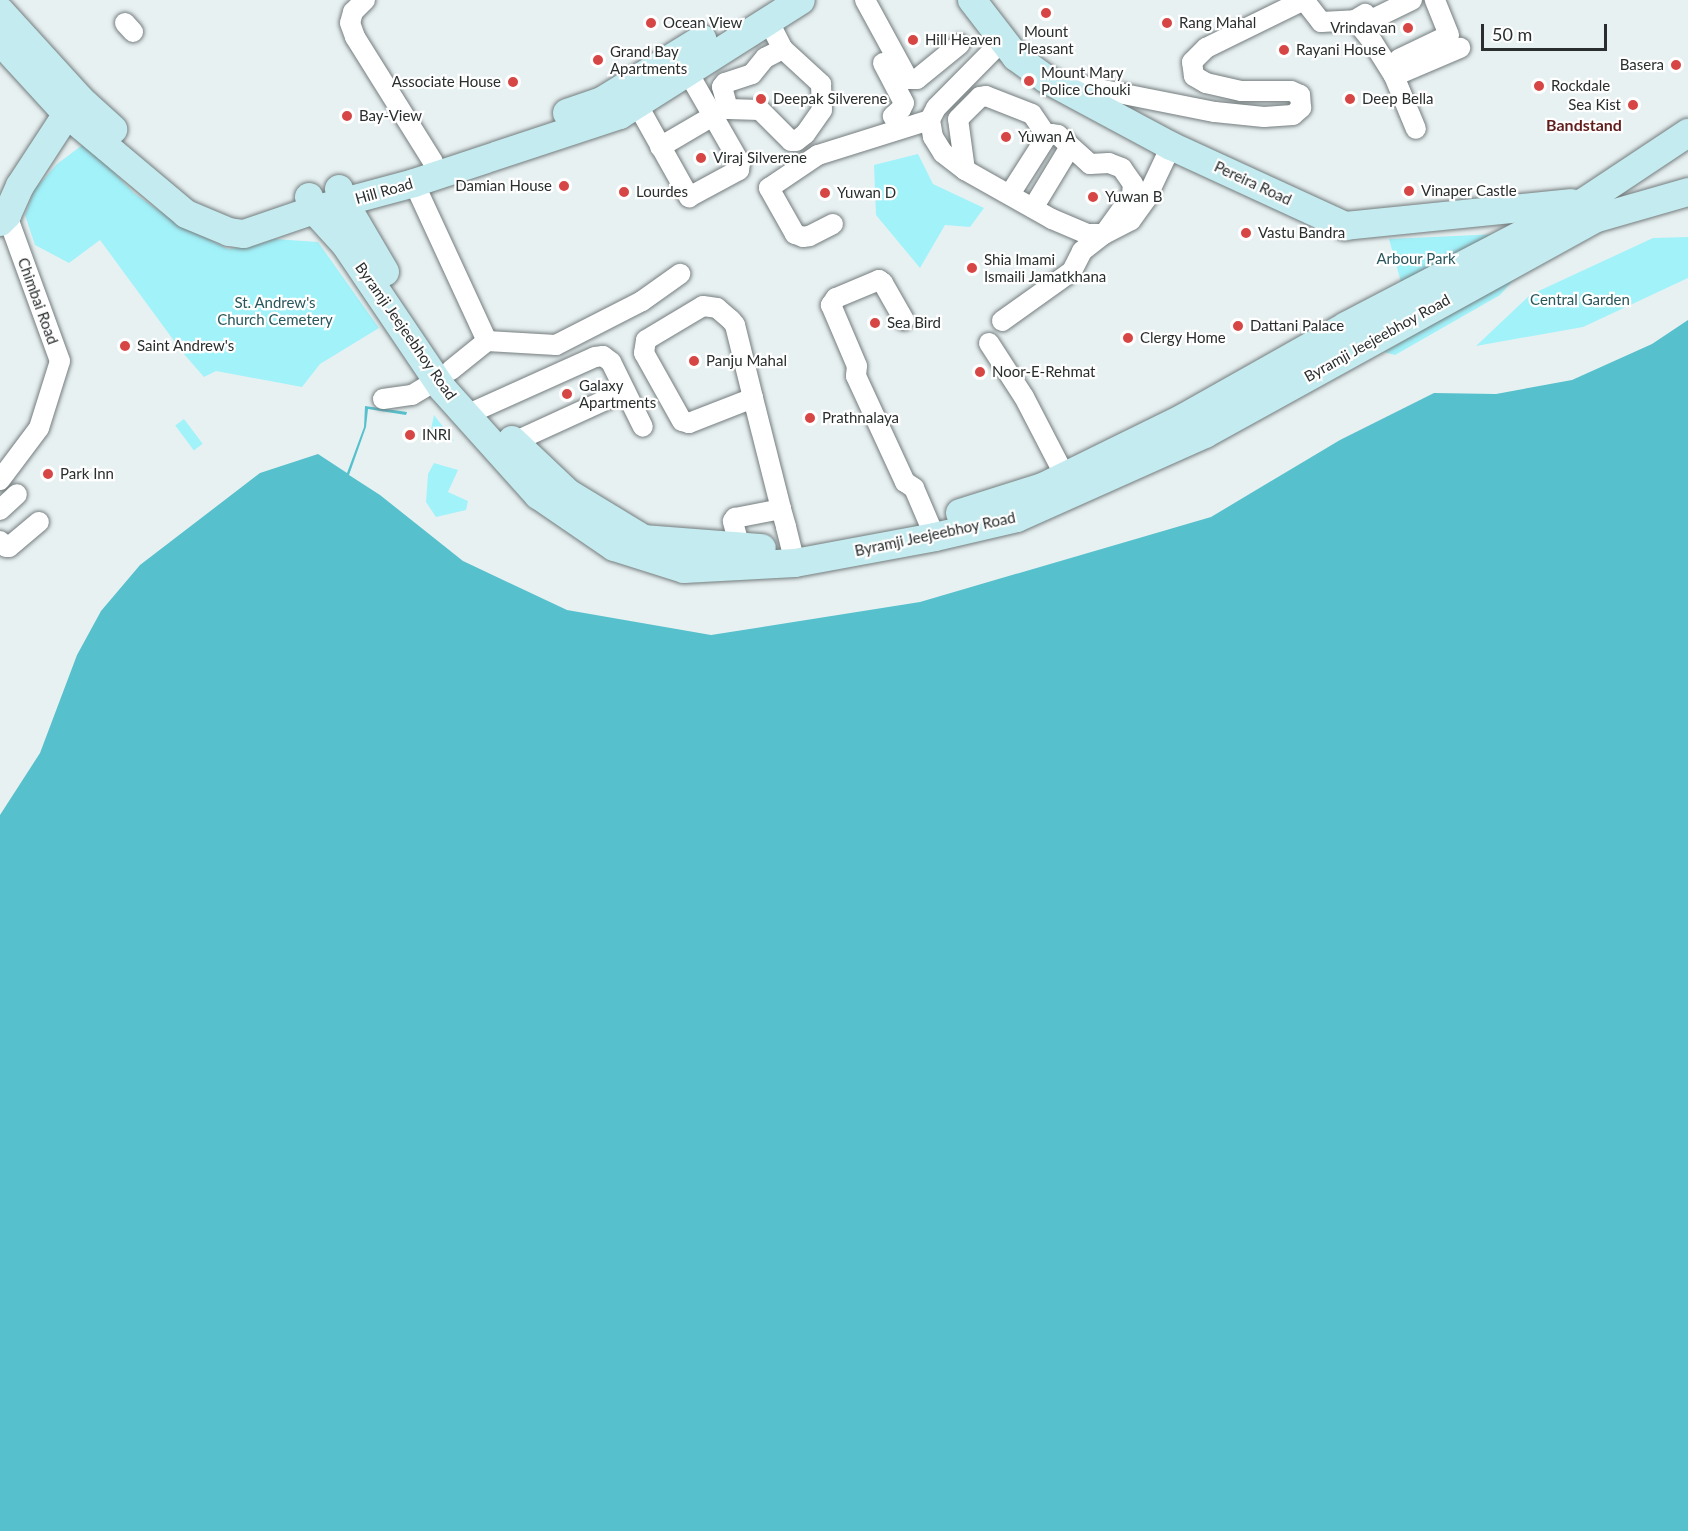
<!DOCTYPE html>
<style>
body{margin:0}
#map{position:relative;width:1688px;height:1531px;overflow:hidden;background:#e8f1f2;font-family:Lato,sans-serif}
div>[style]{position:absolute}
[style*='--x']{left:calc(var(--x)*1px);top:calc(var(--y)*1px);width:calc(var(--w)*1px);rotate:calc(var(--a)*1deg)}
.green>*{inset:0;background:#a2f2fa;transform-origin:0 0}
.water>*{inset:0;background:#56c1cc}
.roads{filter:drop-shadow(0 0 2px #747c7d) drop-shadow(0 0 2px #747c7d)}
.street>*{height:20px;margin:-10px;padding:0 10px;transform-origin:10px;border-radius:10px;background:#fff}
.secondary>*{height:28px;margin:-14px;padding:0 14px;transform-origin:14px;border-radius:14px;background:#c4ebef}
.dots>*{width:16px;height:16px;translate:-50% -50%;box-sizing:border-box;border:3px solid #fff;border-radius:50%}
span{translate:-50% -50%;white-space:nowrap;text-align:center;line-height:1.15;-webkit-text-stroke:4.5px #fff;paint-order:stroke}
.poi-label{font-size:15px;color:#2a2e2e}
.left{translate:0 -50%;text-align:left}
.right{translate:-100% -50%;text-align:right}
.street-label{font-size:15px;color:#2a2e2e}
.park-label{font-size:15px;color:#28575c}
.neighbourhood-label{font-size:16px;color:#611c1c;font-weight:700}
.scale{position:absolute;left:1481px;top:24px;width:126px;height:27px;box-sizing:border-box;border:3px solid #2a2e2e;border-top:0;padding-left:8px;font-size:18px;line-height:21px;white-space:nowrap;color:#2a2e2e;-webkit-text-stroke:4px #fff;paint-order:stroke}
</style>
<div id="map">
<div class="green">
<div style="clip-path:polygon(85px 143px,134px 193px,175px 222px,228px 249px,253px 246px,275px 239px,318px 242px,379px 328px,320px 364px,302px 387px,216px 371px,204px 377px,183px 353px,100px 240px,69px 263px,35px 245px,25px 215px,34px 190px,57px 164px)"></div>
<div style="clip-path:polygon(918px 154px,933px 184px,984px 208px,970px 227px,945px 225px,920px 268px,876px 215px,874px 165px)"></div>
<div style="clip-path:polygon(1498px 234px,1403px 289px,1389px 239px)"></div>
<div style="clip-path:polygon(1688px 237px,1688px 278px,1583px 327px,1476px 346px,1530px 295px,1653px 238px)"></div>
<div style="clip-path:polygon(1517px 276px,1500px 295px,1395px 355px,1384px 352px)"></div>
<div style="clip-path:polygon(434px 415px,454px 441px,430px 434px)"></div>
<div style="left:184px;top:419px;width:31px;height:11px;rotate:53deg"></div>
<div style="clip-path:polygon(434px 463px,458px 470px,448px 492px,468px 501px,466px 510px,436px 517px,426px 502px,428px 474px)"></div>
</div>
<div class="water">
<div style="clip-path:polygon(1688px 320px,1688px 1531px,0 1531px,0 815px,40px 753px,77px 655px,101px 611px,140px 565px,260px 473px,318px 454px,347px 473px,364px 427px,365px 406px,407px 412px,406px 415px,368px 409px,366px 427px,349px 475px,380px 495px,463px 561px,567px 610px,711px 635px,920px 602px,1211px 517px,1340px 440px,1434px 393px,1496px 394px,1572px 380px,1652px 344px)"></div>
</div>
<div class="roads">
<div class="street">
<div style="--x:365;--y:0;--w:17;--a:135"></div>
<div style="--x:353;--y:12;--w:11;--a:105"></div>
<div style="--x:350;--y:23;--w:15;--a:70"></div>
<div style="--x:355;--y:37;--w:147;--a:58"></div>
<div style="--x:865;--y:0;--w:90;--a:61.4"></div>
<div style="--x:908;--y:79;--w:9;--a:0"></div>
<div style="--x:917;--y:79;--w:55;--a:-39.1"></div>
<div style="--x:1304;--y:0;--w:28;--a:52"></div>
<div style="--x:1321;--y:22;--w:34;--a:-3"></div>
<div style="--x:1355;--y:20;--w:12;--a:-31"></div>
<div style="--x:1375;--y:18;--w:41;--a:-25.9"></div>
<div style="--x:768;--y:20;--w:33;--a:63"></div>
<div style="--x:783;--y:49;--w:52;--a:42.6"></div>
<div style="--x:821;--y:84;--w:26;--a:88"></div>
<div style="--x:822;--y:110;--w:29;--a:125"></div>
<div style="--x:805;--y:134;--w:11;--a:142"></div>
<div style="--x:796;--y:141;--w:5;--a:180"></div>
<div style="--x:791;--y:141;--w:44;--a:-135"></div>
<div style="--x:760;--y:110;--w:32;--a:-178"></div>
<div style="--x:728;--y:109;--w:23;--a:-105"></div>
<div style="--x:722;--y:87;--w:5;--a:-53"></div>
<div style="--x:725;--y:83;--w:28;--a:-18"></div>
<div style="--x:752;--y:74;--w:21;--a:-51"></div>
<div style="--x:765;--y:58;--w:20;--a:-27"></div>
<div style="--x:1355;--y:20;--w:27;--a:51"></div>
<div style="--x:1372;--y:41;--w:41;--a:57.8"></div>
<div style="--x:1394;--y:76;--w:57;--a:67.5"></div>
<div style="--x:125;--y:23;--w:12;--a:48"></div>
<div style="--x:1003;--y:40;--w:95;--a:134.6"></div>
<div style="--x:936;--y:108;--w:13;--a:117"></div>
<div style="--x:930;--y:120;--w:17;--a:80"></div>
<div style="--x:933;--y:137;--w:19;--a:58"></div>
<div style="--x:943;--y:153;--w:28;--a:38"></div>
<div style="--x:965;--y:170;--w:100;--a:29.4"></div>
<div style="--x:1052;--y:219;--w:39;--a:23"></div>
<div style="--x:1088;--y:234;--w:16;--a:0"></div>
<div style="--x:1104;--y:234;--w:30;--a:-27"></div>
<div style="--x:1131;--y:220;--w:26;--a:-54"></div>
<div style="--x:1146;--y:199;--w:59;--a:-64.7"></div>
<div style="--x:1399;--y:59;--w:55;--a:-25.6"></div>
<div style="--x:1449;--y:35;--w:38;--a:-112"></div>
<div style="--x:883;--y:63;--w:45;--a:62.3"></div>
<div style="--x:904;--y:103;--w:7;--a:117"></div>
<div style="--x:901;--y:109;--w:11;--a:139"></div>
<div style="--x:1394;--y:76;--w:72;--a:-23"></div>
<div style="--x:1063;--y:82;--w:155;--a:11.2"></div>
<div style="--x:1215;--y:112;--w:49;--a:5.8"></div>
<div style="--x:1264;--y:117;--w:29;--a:-4"></div>
<div style="--x:1293;--y:115;--w:11;--a:-41"></div>
<div style="--x:1301;--y:108;--w:13;--a:-94"></div>
<div style="--x:1300;--y:95;--w:10;--a:-156"></div>
<div style="--x:1291;--y:91;--w:50;--a:180"></div>
<div style="--x:1241;--y:91;--w:36;--a:-167"></div>
<div style="--x:1206;--y:83;--w:14;--a:-150"></div>
<div style="--x:1194;--y:76;--w:14;--a:-98"></div>
<div style="--x:1192;--y:62;--w:20;--a:-45"></div>
<div style="--x:1206;--y:48;--w:109;--a:-26.1"></div>
<div style="--x:637;--y:104;--w:107;--a:60.8"></div>
<div style="--x:689;--y:197;--w:57;--a:-28.4"></div>
<div style="--x:739;--y:170;--w:7;--a:-82"></div>
<div style="--x:740;--y:163;--w:106;--a:-119.9"></div>
<div style="--x:660;--y:147;--w:61;--a:-30.3"></div>
<div style="--x:965;--y:170;--w:51;--a:-97.8"></div>
<div style="--x:958;--y:119;--w:31;--a:-45"></div>
<div style="--x:980;--y:97;--w:6;--a:-9"></div>
<div style="--x:986;--y:96;--w:49;--a:21.4"></div>
<div style="--x:1032;--y:114;--w:27;--a:56"></div>
<div style="--x:414;--y:183;--w:174;--a:65.2"></div>
<div style="--x:1033;--y:208;--w:71;--a:-58.8"></div>
<div style="--x:833;--y:224;--w:27;--a:153"></div>
<div style="--x:809;--y:236;--w:6;--a:171"></div>
<div style="--x:803;--y:237;--w:9;--a:-159"></div>
<div style="--x:795;--y:234;--w:53;--a:-119.5"></div>
<div style="--x:769;--y:188;--w:59;--a:-34"></div>
<div style="--x:818;--y:155;--w:117;--a:-17.4"></div>
<div style="--x:904;--y:320;--w:43;--a:-119.6"></div>
<div style="--x:883;--y:283;--w:5;--a:-143"></div>
<div style="--x:879;--y:280;--w:47;--a:157.3"></div>
<div style="--x:836;--y:298;--w:9;--a:126"></div>
<div style="--x:831;--y:305;--w:66;--a:66.9"></div>
<div style="--x:857;--y:366;--w:10;--a:96"></div>
<div style="--x:856;--y:376;--w:117;--a:65.2"></div>
<div style="--x:905;--y:482;--w:11;--a:34"></div>
<div style="--x:914;--y:488;--w:53;--a:66.8"></div>
<div style="--x:1002;--y:321;--w:86;--a:-35.5"></div>
<div style="--x:1072;--y:271;--w:22;--a:-63"></div>
<div style="--x:1082;--y:251;--w:28;--a:-38"></div>
<div style="--x:1104;--y:234;--w:48;--a:-54.3"></div>
<div style="--x:1132;--y:195;--w:11;--a:-85"></div>
<div style="--x:1133;--y:184;--w:19;--a:-125"></div>
<div style="--x:1122;--y:168;--w:14;--a:-159"></div>
<div style="--x:1109;--y:163;--w:19;--a:177"></div>
<div style="--x:1090;--y:164;--w:43;--a:-137.8"></div>
<div style="--x:1058;--y:135;--w:7;--a:-172"></div>
<div style="--x:1051;--y:134;--w:4;--a:153"></div>
<div style="--x:1047;--y:136;--w:69;--a:122.5"></div>
<div style="--x:989;--y:343;--w:64;--a:57.1"></div>
<div style="--x:1024;--y:397;--w:89;--a:62.6"></div>
<div style="--x:451;--y:370;--w:46;--a:-38.9"></div>
<div style="--x:487;--y:341;--w:69;--a:3.3"></div>
<div style="--x:556;--y:345;--w:97;--a:-27.1"></div>
<div style="--x:642;--y:301;--w:47;--a:-35.4"></div>
<div style="--x:753;--y:398;--w:69;--a:158.7"></div>
<div style="--x:689;--y:423;--w:7;--a:-164"></div>
<div style="--x:682;--y:421;--w:78;--a:-119.2"></div>
<div style="--x:644;--y:353;--w:13;--a:-81"></div>
<div style="--x:646;--y:340;--w:66;--a:-30.8"></div>
<div style="--x:703;--y:306;--w:14;--a:8"></div>
<div style="--x:717;--y:308;--w:18;--a:41"></div>
<div style="--x:731;--y:320;--w:6;--a:51"></div>
<div style="--x:735;--y:325;--w:75;--a:76.1"></div>
<div style="--x:753;--y:398;--w:114;--a:75.8"></div>
<div style="--x:781;--y:509;--w:19;--a:74"></div>
<div style="--x:786;--y:527;--w:37;--a:76"></div>
<div style="--x:383;--y:399;--w:29;--a:-8"></div>
<div style="--x:412;--y:395;--w:29;--a:-31"></div>
<div style="--x:466;--y:415;--w:141;--a:-24.2"></div>
<div style="--x:595;--y:357;--w:8;--a:-7"></div>
<div style="--x:603;--y:356;--w:10;--a:37"></div>
<div style="--x:611;--y:362;--w:72;--a:63.8"></div>
<div style="--x:505;--y:446;--w:132;--a:-24.6"></div>
<div style="--x:0;--y:480;--w:65;--a:-53.1"></div>
<div style="--x:39;--y:428;--w:70;--a:-72.6"></div>
<div style="--x:60;--y:361;--w:155;--a:-110"></div>
<div style="--x:0;--y:510;--w:23;--a:-43"></div>
<div style="--x:0;--y:541;--w:8;--a:45"></div>
<div style="--x:6;--y:547;--w:3;--a:0"></div>
<div style="--x:9;--y:547;--w:39;--a:-40"></div>
<div style="--x:740;--y:548;--w:28;--a:-105"></div>
<div style="--x:733;--y:521;--w:4;--a:-56"></div>
<div style="--x:735;--y:518;--w:47;--a:-11.1"></div>
</div>
<div class="secondary">
<div style="--x:972;--y:0;--w:72;--a:52.3"></div>
<div style="--x:1016;--y:57;--w:37;--a:36"></div>
<div style="--x:1046;--y:79;--w:142;--a:28.2"></div>
<div style="--x:1171;--y:146;--w:192;--a:24.7"></div>
<div style="--x:1345;--y:226;--w:227;--a:-5.8"></div>
<div style="--x:0;--y:11;--w:119;--a:47.7"></div>
<div style="--x:80;--y:99;--w:45;--a:42.3"></div>
<div style="--x:0;--y:41;--w:99;--a:47.5"></div>
<div style="--x:67;--y:114;--w:155;--a:40"></div>
<div style="--x:186;--y:214;--w:47;--a:22.7"></div>
<div style="--x:229;--y:232;--w:15;--a:8"></div>
<div style="--x:244;--y:234;--w:74;--a:-18.9"></div>
<div style="--x:314;--y:210;--w:104;--a:-15.1"></div>
<div style="--x:414;--y:183;--w:217;--a:-18.3"></div>
<div style="--x:620;--y:115;--w:214;--a:-32.4"></div>
<div style="--x:567;--y:113;--w:37;--a:-19"></div>
<div style="--x:602;--y:101;--w:118;--a:-31.8"></div>
<div style="--x:339;--y:189;--w:14;--a:69"></div>
<div style="--x:344;--y:202;--w:81;--a:59.6"></div>
<div style="--x:309;--y:197;--w:14;--a:69"></div>
<div style="--x:314;--y:210;--w:46;--a:47.6"></div>
<div style="--x:345;--y:244;--w:174;--a:56"></div>
<div style="--x:442;--y:388;--w:144;--a:48.1"></div>
<div style="--x:538;--y:495;--w:92;--a:34.4"></div>
<div style="--x:614;--y:547;--w:73;--a:17.4"></div>
<div style="--x:684;--y:569;--w:111;--a:-3.1"></div>
<div style="--x:795;--y:563;--w:142;--a:-10.5"></div>
<div style="--x:935;--y:537;--w:84;--a:-13"></div>
<div style="--x:1017;--y:518;--w:206;--a:-24.1"></div>
<div style="--x:1205;--y:434;--w:444;--a:-28.9"></div>
<div style="--x:1594;--y:219;--w:98;--a:-16"></div>
<div style="--x:0;--y:222;--w:10;--a:-45"></div>
<div style="--x:7;--y:215;--w:32;--a:-66"></div>
<div style="--x:20;--y:186;--w:86;--a:-56.9"></div>
<div style="--x:512;--y:440;--w:77;--a:43.4"></div>
<div style="--x:568;--y:493;--w:89;--a:31.2"></div>
<div style="--x:644;--y:539;--w:118;--a:4.4"></div>
<div style="--x:960;--y:513;--w:87;--a:-17.4"></div>
<div style="--x:1043;--y:487;--w:156;--a:-26.2"></div>
<div style="--x:1183;--y:418;--w:187;--a:-29.4"></div>
<div style="--x:1346;--y:326;--w:268;--a:-27.5"></div>
<div style="--x:1584;--y:202;--w:125;--a:-33.6"></div>
</div>
</div>
<div class="dots">
<div style="left:1046px;top:13px;background:#d54645"></div>
<div style="left:651px;top:23px;background:#d54645"></div>
<div style="left:1167px;top:23px;background:#d54645"></div>
<div style="left:1408px;top:28px;background:#d54645"></div>
<div style="left:913px;top:40px;background:#d54645"></div>
<div style="left:1284px;top:50px;background:#d54645"></div>
<div style="left:598px;top:60px;background:#d54645"></div>
<div style="left:1676px;top:65px;background:#d54645"></div>
<div style="left:1029px;top:81px;background:#d54645"></div>
<div style="left:513px;top:82px;background:#d54645"></div>
<div style="left:1539px;top:86px;background:#d54645"></div>
<div style="left:761px;top:99px;background:#d54645"></div>
<div style="left:1350px;top:99px;background:#d54645"></div>
<div style="left:1633px;top:105px;background:#d54645"></div>
<div style="left:347px;top:116px;background:#d54645"></div>
<div style="left:1006px;top:137px;background:#d54645"></div>
<div style="left:701px;top:158px;background:#d54645"></div>
<div style="left:564px;top:186px;background:#d54645"></div>
<div style="left:1409px;top:191px;background:#d54645"></div>
<div style="left:624px;top:192px;background:#d54645"></div>
<div style="left:825px;top:193px;background:#d54645"></div>
<div style="left:1093px;top:197px;background:#d54645"></div>
<div style="left:1246px;top:233px;background:#d54645"></div>
<div style="left:972px;top:268px;background:#d54645"></div>
<div style="left:875px;top:323px;background:#d54645"></div>
<div style="left:1238px;top:326px;background:#d54645"></div>
<div style="left:1128px;top:338px;background:#d54645"></div>
<div style="left:125px;top:346px;background:#d54645"></div>
<div style="left:694px;top:361px;background:#d54645"></div>
<div style="left:980px;top:372px;background:#d54645"></div>
<div style="left:567px;top:394px;background:#d54645"></div>
<div style="left:810px;top:418px;background:#d54645"></div>
<div style="left:410px;top:435px;background:#d54645"></div>
<div style="left:48px;top:474px;background:#d54645"></div>
</div>
<div class="poi-label">
<span class="left" style="left:663px;top:23px">Ocean View</span>
<span class="left" style="left:1179px;top:23px">Rang Mahal</span>
<span class="right" style="left:1396px;top:28px">Vrindavan</span>
<span style="left:1046px;top:40px">Mount<br>Pleasant</span>
<span class="left" style="left:925px;top:40px">Hill Heaven</span>
<span class="left" style="left:1296px;top:50px">Rayani House</span>
<span class="left" style="left:610px;top:60px">Grand Bay<br>Apartments</span>
<span class="right" style="left:1664px;top:65px">Basera</span>
<span class="left" style="left:1041px;top:81px">Mount Mary<br>Police Chouki</span>
<span class="right" style="left:501px;top:82px">Associate House</span>
<span class="left" style="left:1551px;top:86px">Rockdale</span>
<span class="left" style="left:773px;top:99px">Deepak Silverene</span>
<span class="left" style="left:1362px;top:99px">Deep Bella</span>
<span class="right" style="left:1621px;top:105px">Sea Kist</span>
<span class="left" style="left:359px;top:116px">Bay-View</span>
<span class="left" style="left:1018px;top:137px">Yuwan A</span>
<span class="left" style="left:713px;top:158px">Viraj Silverene</span>
<span class="right" style="left:552px;top:186px">Damian House</span>
<span class="left" style="left:1421px;top:191px">Vinaper Castle</span>
<span class="left" style="left:636px;top:192px">Lourdes</span>
<span class="left" style="left:837px;top:193px">Yuwan D</span>
<span class="left" style="left:1105px;top:197px">Yuwan B</span>
<span class="left" style="left:1258px;top:233px">Vastu Bandra</span>
<span class="left" style="left:984px;top:268px">Shia Imami<br>Ismaili Jamatkhana</span>
<span class="left" style="left:887px;top:323px">Sea Bird</span>
<span class="left" style="left:1250px;top:326px">Dattani Palace</span>
<span class="left" style="left:1140px;top:338px">Clergy Home</span>
<span class="left" style="left:137px;top:346px">Saint Andrew's</span>
<span class="left" style="left:706px;top:361px">Panju Mahal</span>
<span class="left" style="left:992px;top:372px">Noor-E-Rehmat</span>
<span class="left" style="left:579px;top:394px">Galaxy<br>Apartments</span>
<span class="left" style="left:822px;top:418px">Prathnalaya</span>
<span class="left" style="left:422px;top:435px">INRI</span>
<span class="left" style="left:60px;top:474px">Park Inn</span>
</div>
<div class="street-label">
<span style="left:1253px;top:183px;rotate:25deg">Pereira Road</span>
<span style="left:384px;top:191px;rotate:-16deg">Hill Road</span>
<span style="left:38px;top:301px;rotate:70deg">Chimbai Road</span>
<span style="left:406px;top:331px;rotate:55deg">Byramji Jeejeebhoy Road</span>
<span style="left:1377px;top:338px;rotate:-29deg">Byramji Jeejeebhoy Road</span>
<span style="left:935px;top:534px;rotate:-12deg">Byramji Jeejeebhoy Road</span>
</div>
<div class="park-label">
<span style="left:1416px;top:259px">Arbour Park</span>
<span style="left:1580px;top:300px">Central Garden</span>
<span style="left:275px;top:311px">St. Andrew's<br>Church Cemetery</span>
</div>
<div class="neighbourhood-label">
<span style="left:1584px;top:125px">Bandstand</span>
</div>
<div class="scale">50 m</div>
</div>
